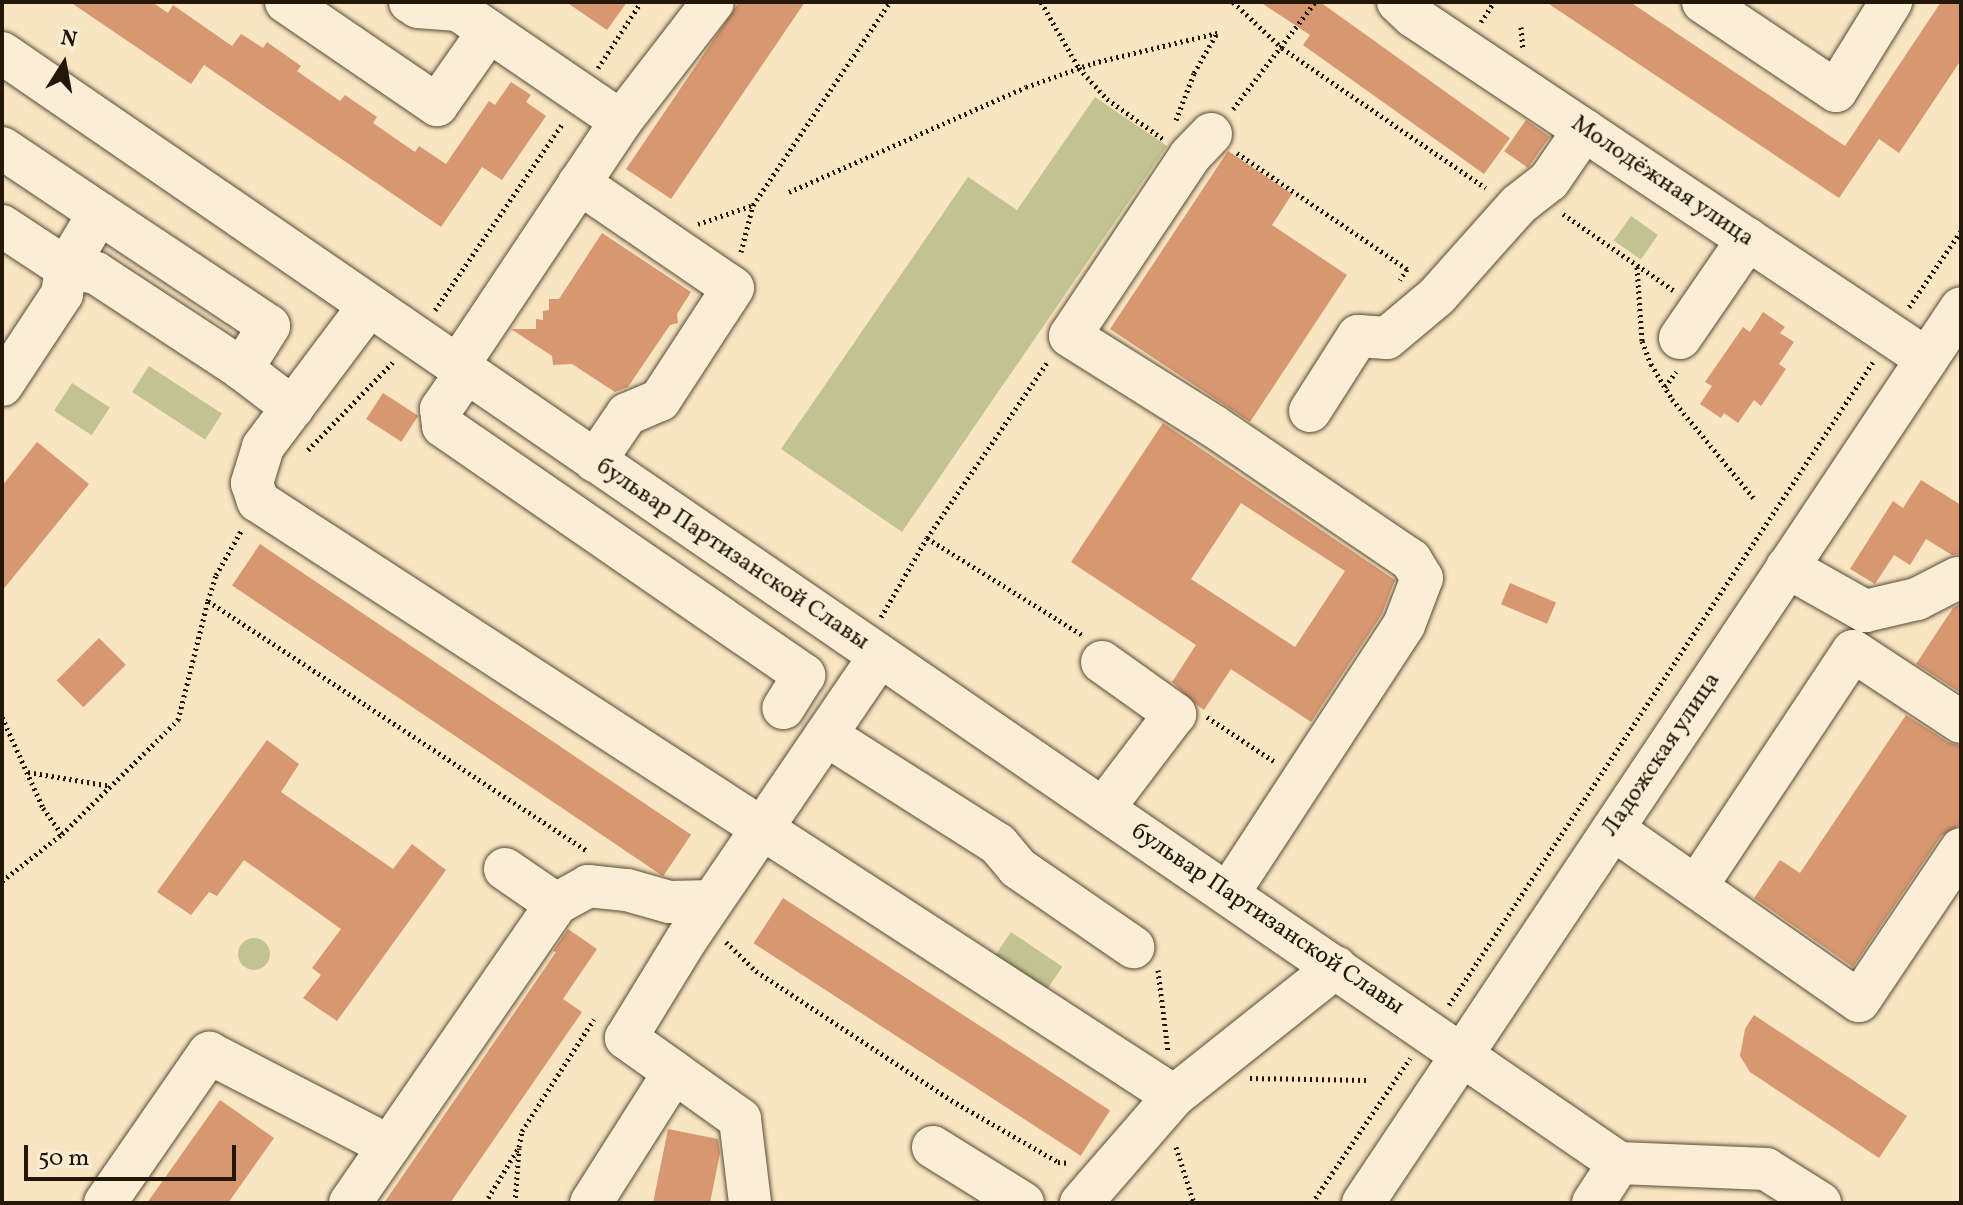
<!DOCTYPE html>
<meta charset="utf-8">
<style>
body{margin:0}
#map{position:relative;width:1963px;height:1205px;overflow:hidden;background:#f9e5c1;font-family:Vollkorn,serif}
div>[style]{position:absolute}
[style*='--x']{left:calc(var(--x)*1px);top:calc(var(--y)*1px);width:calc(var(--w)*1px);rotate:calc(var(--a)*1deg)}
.green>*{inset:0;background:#c1c391;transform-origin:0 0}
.round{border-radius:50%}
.building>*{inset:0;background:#d79770;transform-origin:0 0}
.path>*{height:5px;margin-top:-2.5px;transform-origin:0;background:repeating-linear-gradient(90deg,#231808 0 2px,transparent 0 6px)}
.roads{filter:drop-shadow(0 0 2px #584b36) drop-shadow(0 0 2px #584b36)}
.minor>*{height:42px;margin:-21px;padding:0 21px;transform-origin:21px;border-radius:21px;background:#fbeed7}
span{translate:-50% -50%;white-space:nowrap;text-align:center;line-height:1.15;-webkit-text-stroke:6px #fbeed7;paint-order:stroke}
.street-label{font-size:24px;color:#231808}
.frame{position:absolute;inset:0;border:4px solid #231808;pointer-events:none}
.north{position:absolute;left:24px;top:24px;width:80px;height:80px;-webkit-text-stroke:6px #fbeed7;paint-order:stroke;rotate:11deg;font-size:22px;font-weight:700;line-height:32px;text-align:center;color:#231808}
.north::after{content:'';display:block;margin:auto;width:28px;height:36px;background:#231808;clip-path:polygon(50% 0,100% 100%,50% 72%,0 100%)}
.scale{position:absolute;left:24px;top:1145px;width:212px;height:36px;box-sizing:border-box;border:4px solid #231808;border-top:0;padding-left:10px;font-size:24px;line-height:28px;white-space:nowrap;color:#231808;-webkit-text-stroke:6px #fbeed7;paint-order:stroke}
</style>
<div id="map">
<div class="green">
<div style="clip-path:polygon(1095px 97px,1167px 146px,902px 532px,781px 449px,968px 177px,1017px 210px)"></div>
<div style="left:1631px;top:216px;width:33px;height:30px;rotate:35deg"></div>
<div style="left:149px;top:366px;width:87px;height:31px;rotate:33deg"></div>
<div style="left:72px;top:383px;width:45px;height:33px;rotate:33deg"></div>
<div style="left:1011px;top:932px;width:62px;height:30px;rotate:34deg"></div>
<div class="round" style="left:238px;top:938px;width:32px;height:32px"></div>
</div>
<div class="building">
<div style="clip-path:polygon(70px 2px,152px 2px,168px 13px,173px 5px,232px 46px,241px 34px,263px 48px,267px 42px,301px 66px,297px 71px,340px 101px,345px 95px,377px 117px,373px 123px,415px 152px,419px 146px,446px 164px,489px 101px,495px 105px,511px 82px,531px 95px,526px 102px,546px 116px,502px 180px,482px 167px,441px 227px,204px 65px,191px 84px)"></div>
<div style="clip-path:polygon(566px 2px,627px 2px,607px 30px)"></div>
<div style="clip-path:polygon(739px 2px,805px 2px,671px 199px,626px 169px)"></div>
<div style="clip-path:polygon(1260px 2px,1320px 2px,1510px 138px,1484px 174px,1303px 45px,1310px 35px)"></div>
<div style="clip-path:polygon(1546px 2px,1630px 2px,1845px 146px,1941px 2px,1961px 2px,1961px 60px,1899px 153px,1879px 139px,1839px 198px)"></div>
<div style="left:1526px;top:120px;width:29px;height:38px;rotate:35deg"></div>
<div style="clip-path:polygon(1228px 151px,1292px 194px,1272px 225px,1347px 275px,1250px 422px,1110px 329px)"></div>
<div style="clip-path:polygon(602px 233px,691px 292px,677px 314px,678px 323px,670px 325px,628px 387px,615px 392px,572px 364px,553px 365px,552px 356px,511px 329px,536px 329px,536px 319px,543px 320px,543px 311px,549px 310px,549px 299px,559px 299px)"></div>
<div style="clip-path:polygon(1763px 312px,1785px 327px,1780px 333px,1794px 342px,1779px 364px,1786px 369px,1761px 406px,1754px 400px,1738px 423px,1724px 413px,1721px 418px,1700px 404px,1712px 386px,1705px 382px,1743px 327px,1750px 332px)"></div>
<div style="left:383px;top:393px;width:42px;height:31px;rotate:33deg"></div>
<div style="clip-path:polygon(evenodd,1163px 423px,1395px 580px,1382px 614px,1311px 722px,1231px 669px,1204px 710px,1197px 705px,1172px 682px,1196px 645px,1071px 562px,1163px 423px,1241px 503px,1345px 571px,1295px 647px,1191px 579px,1241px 503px)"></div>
<div style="clip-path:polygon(37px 442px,89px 484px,2px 591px,2px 486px)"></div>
<div style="clip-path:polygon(1921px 480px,1961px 505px,1961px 554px,1952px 555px,1926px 539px,1910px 565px,1894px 555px,1875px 584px,1850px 569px,1893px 501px,1903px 508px)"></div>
<div style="left:260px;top:544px;width:520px;height:50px;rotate:34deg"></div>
<div style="left:1510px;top:583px;width:50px;height:23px;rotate:23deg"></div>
<div style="clip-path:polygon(1961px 603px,1961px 693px,1916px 664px,1953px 608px)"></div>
<div style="left:99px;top:638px;width:38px;height:60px;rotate:45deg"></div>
<div style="clip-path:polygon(1906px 715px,1948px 742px,1961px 746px,1961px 824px,1941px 836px,1853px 967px,1754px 898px,1780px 860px,1800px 873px)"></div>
<div style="clip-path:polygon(267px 740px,299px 764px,281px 792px,393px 869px,412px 844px,446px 870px,337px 1021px,303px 998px,321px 975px,312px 968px,341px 929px,244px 860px,217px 896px,209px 892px,191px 915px,157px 892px)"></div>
<div style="left:783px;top:898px;width:390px;height:54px;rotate:33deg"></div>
<div style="clip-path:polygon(568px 929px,597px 949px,563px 999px,582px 1012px,450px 1203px,384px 1203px,556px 952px,553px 951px)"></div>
<div style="clip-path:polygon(1754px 1015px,1907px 1116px,1879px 1158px,1750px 1072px,1740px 1056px,1745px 1029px)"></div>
<div style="clip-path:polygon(220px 1100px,274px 1138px,228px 1203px,147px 1203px)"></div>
<div style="clip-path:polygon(668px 1129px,718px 1139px,720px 1153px,710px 1203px,653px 1203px)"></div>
</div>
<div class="path">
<div style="--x:1041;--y:2;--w:76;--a:60.1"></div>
<div style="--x:1079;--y:68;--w:42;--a:47.9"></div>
<div style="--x:1107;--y:99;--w:69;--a:35.5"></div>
<div style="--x:1233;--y:2;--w:67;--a:43.2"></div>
<div style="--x:1282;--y:48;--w:247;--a:34.5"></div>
<div style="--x:1481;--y:22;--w:24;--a:-57"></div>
<div style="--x:1521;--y:27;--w:23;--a:85"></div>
<div style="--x:598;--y:68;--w:79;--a:-56.9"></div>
<div style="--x:1233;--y:109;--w:135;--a:-52.5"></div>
<div style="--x:1176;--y:120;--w:50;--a:-69"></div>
<div style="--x:1194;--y:73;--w:46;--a:-60.1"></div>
<div style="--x:1237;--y:153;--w:206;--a:34.3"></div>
<div style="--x:1407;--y:269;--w:13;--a:122"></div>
<div style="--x:789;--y:192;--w:259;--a:-23.9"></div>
<div style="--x:1026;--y:87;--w:71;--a:-19.7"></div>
<div style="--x:1093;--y:63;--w:128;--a:-13.6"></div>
<div style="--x:1563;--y:214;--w:134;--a:34.6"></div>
<div style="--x:698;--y:224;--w:58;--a:-19.1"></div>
<div style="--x:741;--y:252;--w:49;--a:-75.7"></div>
<div style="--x:753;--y:205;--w:245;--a:-56"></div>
<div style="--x:1637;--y:267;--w:74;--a:86.1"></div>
<div style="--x:1642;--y:341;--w:25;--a:69"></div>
<div style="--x:1651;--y:364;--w:41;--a:59"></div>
<div style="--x:1672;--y:399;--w:132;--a:50.5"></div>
<div style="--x:1909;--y:307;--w:92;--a:-55.6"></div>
<div style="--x:435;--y:310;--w:227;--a:-55.6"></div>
<div style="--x:1665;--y:387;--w:19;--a:-54"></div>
<div style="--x:308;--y:450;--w:122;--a:-46"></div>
<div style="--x:927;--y:538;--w:183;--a:32"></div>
<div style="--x:208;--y:601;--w:454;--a:33.4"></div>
<div style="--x:881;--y:617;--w:91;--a:-59.8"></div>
<div style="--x:927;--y:538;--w:214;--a:-55.6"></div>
<div style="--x:2;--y:717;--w:100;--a:65.7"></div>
<div style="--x:43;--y:808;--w:32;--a:54"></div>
<div style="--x:1207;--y:717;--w:82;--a:33.5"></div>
<div style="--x:28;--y:772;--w:84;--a:9.6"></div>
<div style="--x:2;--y:881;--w:76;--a:-38.1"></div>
<div style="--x:62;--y:834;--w:163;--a:-44.5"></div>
<div style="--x:178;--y:720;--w:123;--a:-75.9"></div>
<div style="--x:208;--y:601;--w:27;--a:-73"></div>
<div style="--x:216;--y:575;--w:51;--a:-60.4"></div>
<div style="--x:726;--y:942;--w:42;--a:44"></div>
<div style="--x:756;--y:971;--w:234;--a:33.5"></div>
<div style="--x:951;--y:1100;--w:124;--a:30.1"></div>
<div style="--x:1058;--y:1162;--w:11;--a:5"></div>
<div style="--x:1158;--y:970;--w:82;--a:83"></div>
<div style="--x:1449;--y:1005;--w:770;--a:-56.6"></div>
<div style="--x:1250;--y:1078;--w:116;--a:1"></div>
<div style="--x:1176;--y:1147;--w:59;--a:72.2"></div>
<div style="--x:485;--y:1203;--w:66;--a:-58.7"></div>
<div style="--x:519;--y:1147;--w:16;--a:-79"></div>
<div style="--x:522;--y:1131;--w:133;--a:-57.3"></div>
<div style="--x:515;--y:1203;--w:55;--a:-85.8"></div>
<div style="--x:1312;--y:1203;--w:175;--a:-55.9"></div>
</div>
<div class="roads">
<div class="minor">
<div style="--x:286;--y:2;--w:183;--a:34.3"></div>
<div style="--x:437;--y:105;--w:90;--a:-54.9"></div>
<div style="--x:410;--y:2;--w:9;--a:32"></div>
<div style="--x:418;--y:7;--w:40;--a:4.3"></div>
<div style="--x:458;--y:10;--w:197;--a:34.3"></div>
<div style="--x:1398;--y:2;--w:21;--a:43"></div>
<div style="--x:1413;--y:16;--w:618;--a:33.72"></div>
<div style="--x:1703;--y:2;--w:160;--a:33.8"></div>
<div style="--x:1836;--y:91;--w:105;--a:-58.3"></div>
<div style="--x:2;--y:53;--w:1961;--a:34.47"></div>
<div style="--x:1619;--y:1163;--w:147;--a:2.3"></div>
<div style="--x:1766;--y:1169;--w:64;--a:32.2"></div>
<div style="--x:1211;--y:134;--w:30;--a:134"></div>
<div style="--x:1190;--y:156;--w:216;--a:123.7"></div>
<div style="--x:1070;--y:336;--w:171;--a:32.1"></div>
<div style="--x:1215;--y:427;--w:237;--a:34.2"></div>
<div style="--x:1411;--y:560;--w:21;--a:59"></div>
<div style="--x:1422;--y:578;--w:50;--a:111"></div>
<div style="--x:1404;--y:625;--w:321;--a:123.2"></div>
<div style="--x:2;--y:148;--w:117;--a:33.8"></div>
<div style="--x:579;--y:183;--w:186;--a:34.3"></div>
<div style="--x:733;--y:288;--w:134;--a:123.1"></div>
<div style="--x:660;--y:400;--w:36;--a:157"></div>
<div style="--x:627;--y:414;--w:57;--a:124.2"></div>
<div style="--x:2;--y:226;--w:77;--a:33.3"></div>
<div style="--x:66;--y:268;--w:30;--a:9"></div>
<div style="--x:96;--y:273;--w:175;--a:33.3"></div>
<div style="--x:242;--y:369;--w:64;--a:37.4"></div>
<div style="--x:368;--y:307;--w:175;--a:126.9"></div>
<div style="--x:263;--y:447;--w:38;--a:107"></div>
<div style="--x:252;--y:483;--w:19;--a:72"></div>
<div style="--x:258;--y:501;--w:1092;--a:33.01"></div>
<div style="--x:1174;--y:1096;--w:142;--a:131"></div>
<div style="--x:1680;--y:338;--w:120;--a:-55.5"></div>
<div style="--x:457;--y:367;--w:296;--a:-56.3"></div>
<div style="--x:621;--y:121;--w:150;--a:-52.3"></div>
<div style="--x:466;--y:373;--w:44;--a:124.8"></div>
<div style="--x:441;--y:409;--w:17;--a:83"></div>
<div style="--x:443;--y:426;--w:439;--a:34.6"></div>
<div style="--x:804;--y:675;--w:39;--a:122"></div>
<div style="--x:2;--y:385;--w:109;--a:-56.6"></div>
<div style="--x:62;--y:294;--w:26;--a:-81"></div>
<div style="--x:66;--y:268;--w:64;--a:-59"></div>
<div style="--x:99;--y:213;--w:204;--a:33.6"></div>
<div style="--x:269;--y:326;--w:51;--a:122.1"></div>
<div style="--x:1310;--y:411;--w:89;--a:-57.4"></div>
<div style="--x:1358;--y:336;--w:29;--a:4"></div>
<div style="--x:1387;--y:338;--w:65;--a:-40"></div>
<div style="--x:1437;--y:296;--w:122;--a:-48.3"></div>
<div style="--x:1518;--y:205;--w:39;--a:-38"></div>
<div style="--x:1549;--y:181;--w:62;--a:-55.5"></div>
<div style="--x:1787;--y:567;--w:90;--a:29.4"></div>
<div style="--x:1865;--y:611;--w:53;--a:-13"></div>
<div style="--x:1917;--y:599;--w:46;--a:-27.1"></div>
<div style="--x:1102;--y:662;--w:90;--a:35.5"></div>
<div style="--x:1175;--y:714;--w:119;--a:127.2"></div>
<div style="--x:826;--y:735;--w:204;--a:32.4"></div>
<div style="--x:998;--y:844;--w:31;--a:50"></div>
<div style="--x:1018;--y:868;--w:140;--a:34.5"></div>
<div style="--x:1613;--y:829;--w:300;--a:35"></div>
<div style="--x:1859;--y:1001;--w:183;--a:-56.1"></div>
<div style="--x:505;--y:869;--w:62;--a:34.5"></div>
<div style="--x:1696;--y:887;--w:283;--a:-56.4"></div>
<div style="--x:1853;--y:651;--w:129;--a:33.3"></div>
<div style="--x:674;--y:1072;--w:81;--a:35.5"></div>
<div style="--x:740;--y:1119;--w:85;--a:83.2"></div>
<div style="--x:1174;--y:1096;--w:207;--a:-38.5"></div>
<div style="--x:933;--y:1147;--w:106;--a:31.9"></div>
<div style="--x:105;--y:1203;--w:183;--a:-55.3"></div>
<div style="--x:209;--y:1053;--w:203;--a:27.3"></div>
<div style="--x:350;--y:1203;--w:363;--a:-55.4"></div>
<div style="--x:556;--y:904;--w:37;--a:-29"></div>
<div style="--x:588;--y:886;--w:39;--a:6"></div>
<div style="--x:627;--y:890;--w:44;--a:15.9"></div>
<div style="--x:669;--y:902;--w:43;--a:-1.3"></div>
<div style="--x:591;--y:1203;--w:155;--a:-57.6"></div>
<div style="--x:674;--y:1072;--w:59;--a:-144.7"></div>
<div style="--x:626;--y:1038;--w:119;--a:-58.5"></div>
<div style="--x:688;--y:937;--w:340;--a:-55.7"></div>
<div style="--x:1363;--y:1203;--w:1076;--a:-56.25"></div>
<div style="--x:1593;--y:1203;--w:48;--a:-57"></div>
</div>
</div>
<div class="street-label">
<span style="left:1662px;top:182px;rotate:34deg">Молодёжная улица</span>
<span style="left:732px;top:555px;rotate:34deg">бульвар Партизанской Славы</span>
<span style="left:1662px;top:755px;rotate:-56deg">Ладожская улица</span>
<span style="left:1267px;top:920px;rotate:34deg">бульвар Партизанской Славы</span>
</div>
<div class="frame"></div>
<div class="north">N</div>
<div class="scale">50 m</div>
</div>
